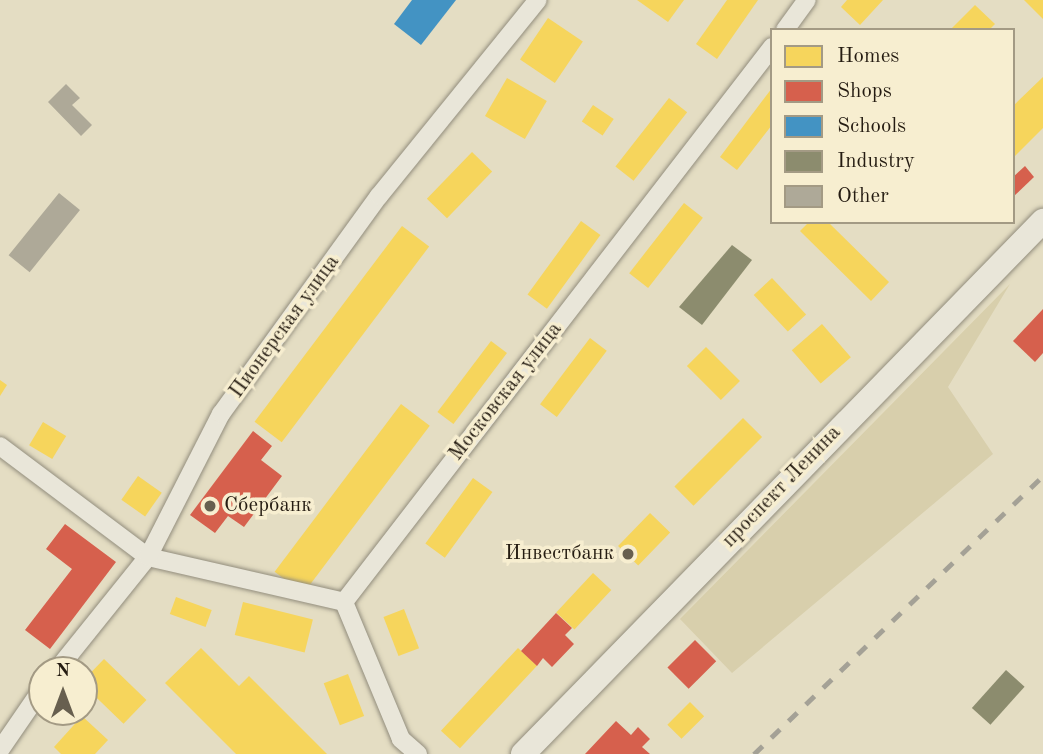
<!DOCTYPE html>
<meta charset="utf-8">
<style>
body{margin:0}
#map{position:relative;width:1043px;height:754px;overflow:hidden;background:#e4ddc3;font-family:"Old Standard TT",serif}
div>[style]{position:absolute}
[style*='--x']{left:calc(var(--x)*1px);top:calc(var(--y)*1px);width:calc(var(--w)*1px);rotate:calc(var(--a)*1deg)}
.green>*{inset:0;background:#d8cfac}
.homes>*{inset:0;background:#f6d55c;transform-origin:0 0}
.shops>*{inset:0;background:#d6604d;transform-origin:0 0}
.schools>*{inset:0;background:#4393c3}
.industry>*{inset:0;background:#8c8c6e;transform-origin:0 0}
.building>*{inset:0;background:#aea998;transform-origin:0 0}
.roads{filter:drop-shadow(0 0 2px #928d7d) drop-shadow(0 0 2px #928d7d)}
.minor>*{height:18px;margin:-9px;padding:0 9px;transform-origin:9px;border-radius:9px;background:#e9e6d9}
.secondary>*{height:24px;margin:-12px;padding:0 12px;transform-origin:12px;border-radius:12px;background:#e9e6d9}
.rail>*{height:5px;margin-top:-2.5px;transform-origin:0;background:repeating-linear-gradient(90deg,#a4a196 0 12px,transparent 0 24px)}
.dots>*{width:19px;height:19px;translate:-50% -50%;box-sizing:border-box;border:4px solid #f7eed0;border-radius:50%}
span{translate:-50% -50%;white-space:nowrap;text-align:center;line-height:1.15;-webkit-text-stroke:7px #f7eed0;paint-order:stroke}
.street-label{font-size:21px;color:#241b11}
.poi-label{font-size:21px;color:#241b11}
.left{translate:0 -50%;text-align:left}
.right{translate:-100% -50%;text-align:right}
.legend{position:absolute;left:770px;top:28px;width:245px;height:196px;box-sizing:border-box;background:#f7eed0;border:2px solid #a39a84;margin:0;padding:9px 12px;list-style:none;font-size:21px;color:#241b11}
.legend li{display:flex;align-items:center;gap:14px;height:35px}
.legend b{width:35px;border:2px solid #a39a84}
.north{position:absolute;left:28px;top:656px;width:70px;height:70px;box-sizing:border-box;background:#f7eed0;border:2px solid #a39a84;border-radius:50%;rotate:0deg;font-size:19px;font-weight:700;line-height:28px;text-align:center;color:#241b11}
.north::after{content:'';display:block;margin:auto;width:24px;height:32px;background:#675f4f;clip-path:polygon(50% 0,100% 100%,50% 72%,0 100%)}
</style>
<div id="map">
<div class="green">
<div style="clip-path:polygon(1010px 284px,948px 387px,993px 454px,732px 673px,680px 619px)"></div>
</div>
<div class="homes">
<div style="clip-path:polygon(637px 0,684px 0,668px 22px)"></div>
<div style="clip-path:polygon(727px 0,758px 0,717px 59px,696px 44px)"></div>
<div style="clip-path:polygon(847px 0,883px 0,860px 25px,841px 7px)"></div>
<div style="clip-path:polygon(1024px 0,1043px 0,1043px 19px)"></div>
<div style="clip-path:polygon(975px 5px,995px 24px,989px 30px,950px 30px)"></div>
<div style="left:548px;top:18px;width:42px;height:50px;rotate:34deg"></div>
<div style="clip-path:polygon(1043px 77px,1043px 128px,1013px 158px,1013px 106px)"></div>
<div style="left:507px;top:78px;width:46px;height:44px;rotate:30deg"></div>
<div style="clip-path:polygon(772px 88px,772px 125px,737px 170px,720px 157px)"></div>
<div style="left:669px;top:98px;width:23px;height:87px;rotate:38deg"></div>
<div style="left:593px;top:105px;width:25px;height:20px;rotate:34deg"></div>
<div style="left:472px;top:152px;width:28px;height:65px;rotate:44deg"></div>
<div style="left:684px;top:203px;width:24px;height:89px;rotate:38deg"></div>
<div style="left:581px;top:221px;width:24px;height:91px;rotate:36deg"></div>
<div style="clip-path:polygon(809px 222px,828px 222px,889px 282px,871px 301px,800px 231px)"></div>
<div style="left:402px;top:226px;width:34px;height:245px;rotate:37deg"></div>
<div style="left:772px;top:278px;width:50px;height:25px;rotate:47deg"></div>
<div style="left:822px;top:324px;width:44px;height:40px;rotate:49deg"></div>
<div style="left:590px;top:338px;width:21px;height:83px;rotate:37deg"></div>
<div style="left:491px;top:341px;width:20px;height:89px;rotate:37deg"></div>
<div style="left:706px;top:347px;width:48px;height:27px;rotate:45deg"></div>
<div style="clip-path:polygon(0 380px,7px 385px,0 396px)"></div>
<div style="left:401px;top:404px;width:36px;height:210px;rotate:37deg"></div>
<div style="left:743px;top:418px;width:27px;height:97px;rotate:45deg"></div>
<div style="left:43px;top:422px;width:27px;height:27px;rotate:31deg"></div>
<div style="left:138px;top:476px;width:29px;height:29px;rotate:35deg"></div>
<div style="left:473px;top:478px;width:24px;height:81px;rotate:36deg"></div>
<div style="left:650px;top:513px;width:28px;height:46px;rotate:44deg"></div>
<div style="left:593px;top:573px;width:25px;height:54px;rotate:43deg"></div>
<div style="left:176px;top:597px;width:38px;height:18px;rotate:20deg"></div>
<div style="left:243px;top:602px;width:72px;height:34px;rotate:14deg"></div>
<div style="left:404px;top:609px;width:42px;height:22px;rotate:69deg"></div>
<div style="clip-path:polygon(201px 648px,239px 686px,249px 676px,327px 754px,236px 754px,165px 683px)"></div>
<div style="left:518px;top:648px;width:26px;height:113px;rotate:43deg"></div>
<div style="left:104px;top:659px;width:59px;height:33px;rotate:44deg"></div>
<div style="left:348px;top:674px;width:45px;height:26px;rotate:69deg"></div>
<div style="left:690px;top:702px;width:20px;height:32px;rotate:45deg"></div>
<div style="clip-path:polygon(82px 716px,108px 740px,95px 754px,61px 754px,54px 747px)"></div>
</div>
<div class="shops">
<div style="clip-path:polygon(1025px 166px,1034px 177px,1013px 197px,1013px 177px)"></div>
<div style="clip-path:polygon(1043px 309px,1043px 353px,1035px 362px,1013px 341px)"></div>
<div style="clip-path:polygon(253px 431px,272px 446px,261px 460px,282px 476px,244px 527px,228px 516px,215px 533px,190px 515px)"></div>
<div style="clip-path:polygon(65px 524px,116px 562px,50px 649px,25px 630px,72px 569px,46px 549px)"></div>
<div style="clip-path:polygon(556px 613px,572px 628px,565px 635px,574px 644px,552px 667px,543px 658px,537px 666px,521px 651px)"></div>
<div style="left:695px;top:640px;width:30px;height:39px;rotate:45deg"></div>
<div style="clip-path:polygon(616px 721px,631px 735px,638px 727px,650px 739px,642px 747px,650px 754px,585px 754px)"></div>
</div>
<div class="schools">
<div style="clip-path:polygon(412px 0,456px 0,421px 45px,394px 24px)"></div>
</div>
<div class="industry">
<div style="clip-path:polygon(732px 245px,752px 260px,702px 325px,679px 307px)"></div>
<div style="left:1006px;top:670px;width:25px;height:51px;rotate:42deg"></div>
</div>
<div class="building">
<div style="clip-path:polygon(66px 84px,80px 98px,72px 105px,92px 125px,81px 136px,48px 102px)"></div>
<div style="left:59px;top:193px;width:27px;height:80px;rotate:39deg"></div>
</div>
<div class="roads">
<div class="minor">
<div style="--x:785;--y:30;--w:37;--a:-54"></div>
<div style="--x:0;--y:446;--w:185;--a:36.9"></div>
<div style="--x:148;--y:557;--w:201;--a:12.9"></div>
<div style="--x:57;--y:670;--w:145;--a:-51.2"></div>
<div style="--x:148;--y:557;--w:161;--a:-63"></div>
<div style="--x:221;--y:414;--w:269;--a:-54.1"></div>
<div style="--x:379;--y:196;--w:252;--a:-51"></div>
<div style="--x:0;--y:750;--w:74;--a:-55.5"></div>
<div style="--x:418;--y:754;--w:23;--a:-139"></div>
<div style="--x:401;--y:739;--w:148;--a:-112.6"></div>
<div style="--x:344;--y:602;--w:701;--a:-52.36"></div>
</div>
<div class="secondary">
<div style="--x:523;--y:754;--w:745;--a:-45.71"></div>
</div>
</div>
<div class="rail">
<div style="--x:754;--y:754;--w:401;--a:-43.9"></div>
</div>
<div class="dots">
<div style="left:210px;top:506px;background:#675f4f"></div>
<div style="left:628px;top:554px;background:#675f4f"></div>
</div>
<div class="street-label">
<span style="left:285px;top:327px;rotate:-54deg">Пионерская улица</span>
<span style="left:506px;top:392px;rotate:-52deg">Московская улица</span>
<span style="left:782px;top:487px;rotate:-46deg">проспект Ленина</span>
</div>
<div class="poi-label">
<span class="left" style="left:224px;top:506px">Сбербанк</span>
<span class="right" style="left:614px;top:554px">Инвестбанк</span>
</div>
<ul class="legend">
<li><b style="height:19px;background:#f6d55c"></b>Homes</li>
<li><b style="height:19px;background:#d6604d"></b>Shops</li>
<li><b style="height:19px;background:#4393c3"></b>Schools</li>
<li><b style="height:19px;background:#8c8c6e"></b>Industry</li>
<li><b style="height:19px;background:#aea998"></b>Other</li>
</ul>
<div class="north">N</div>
</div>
